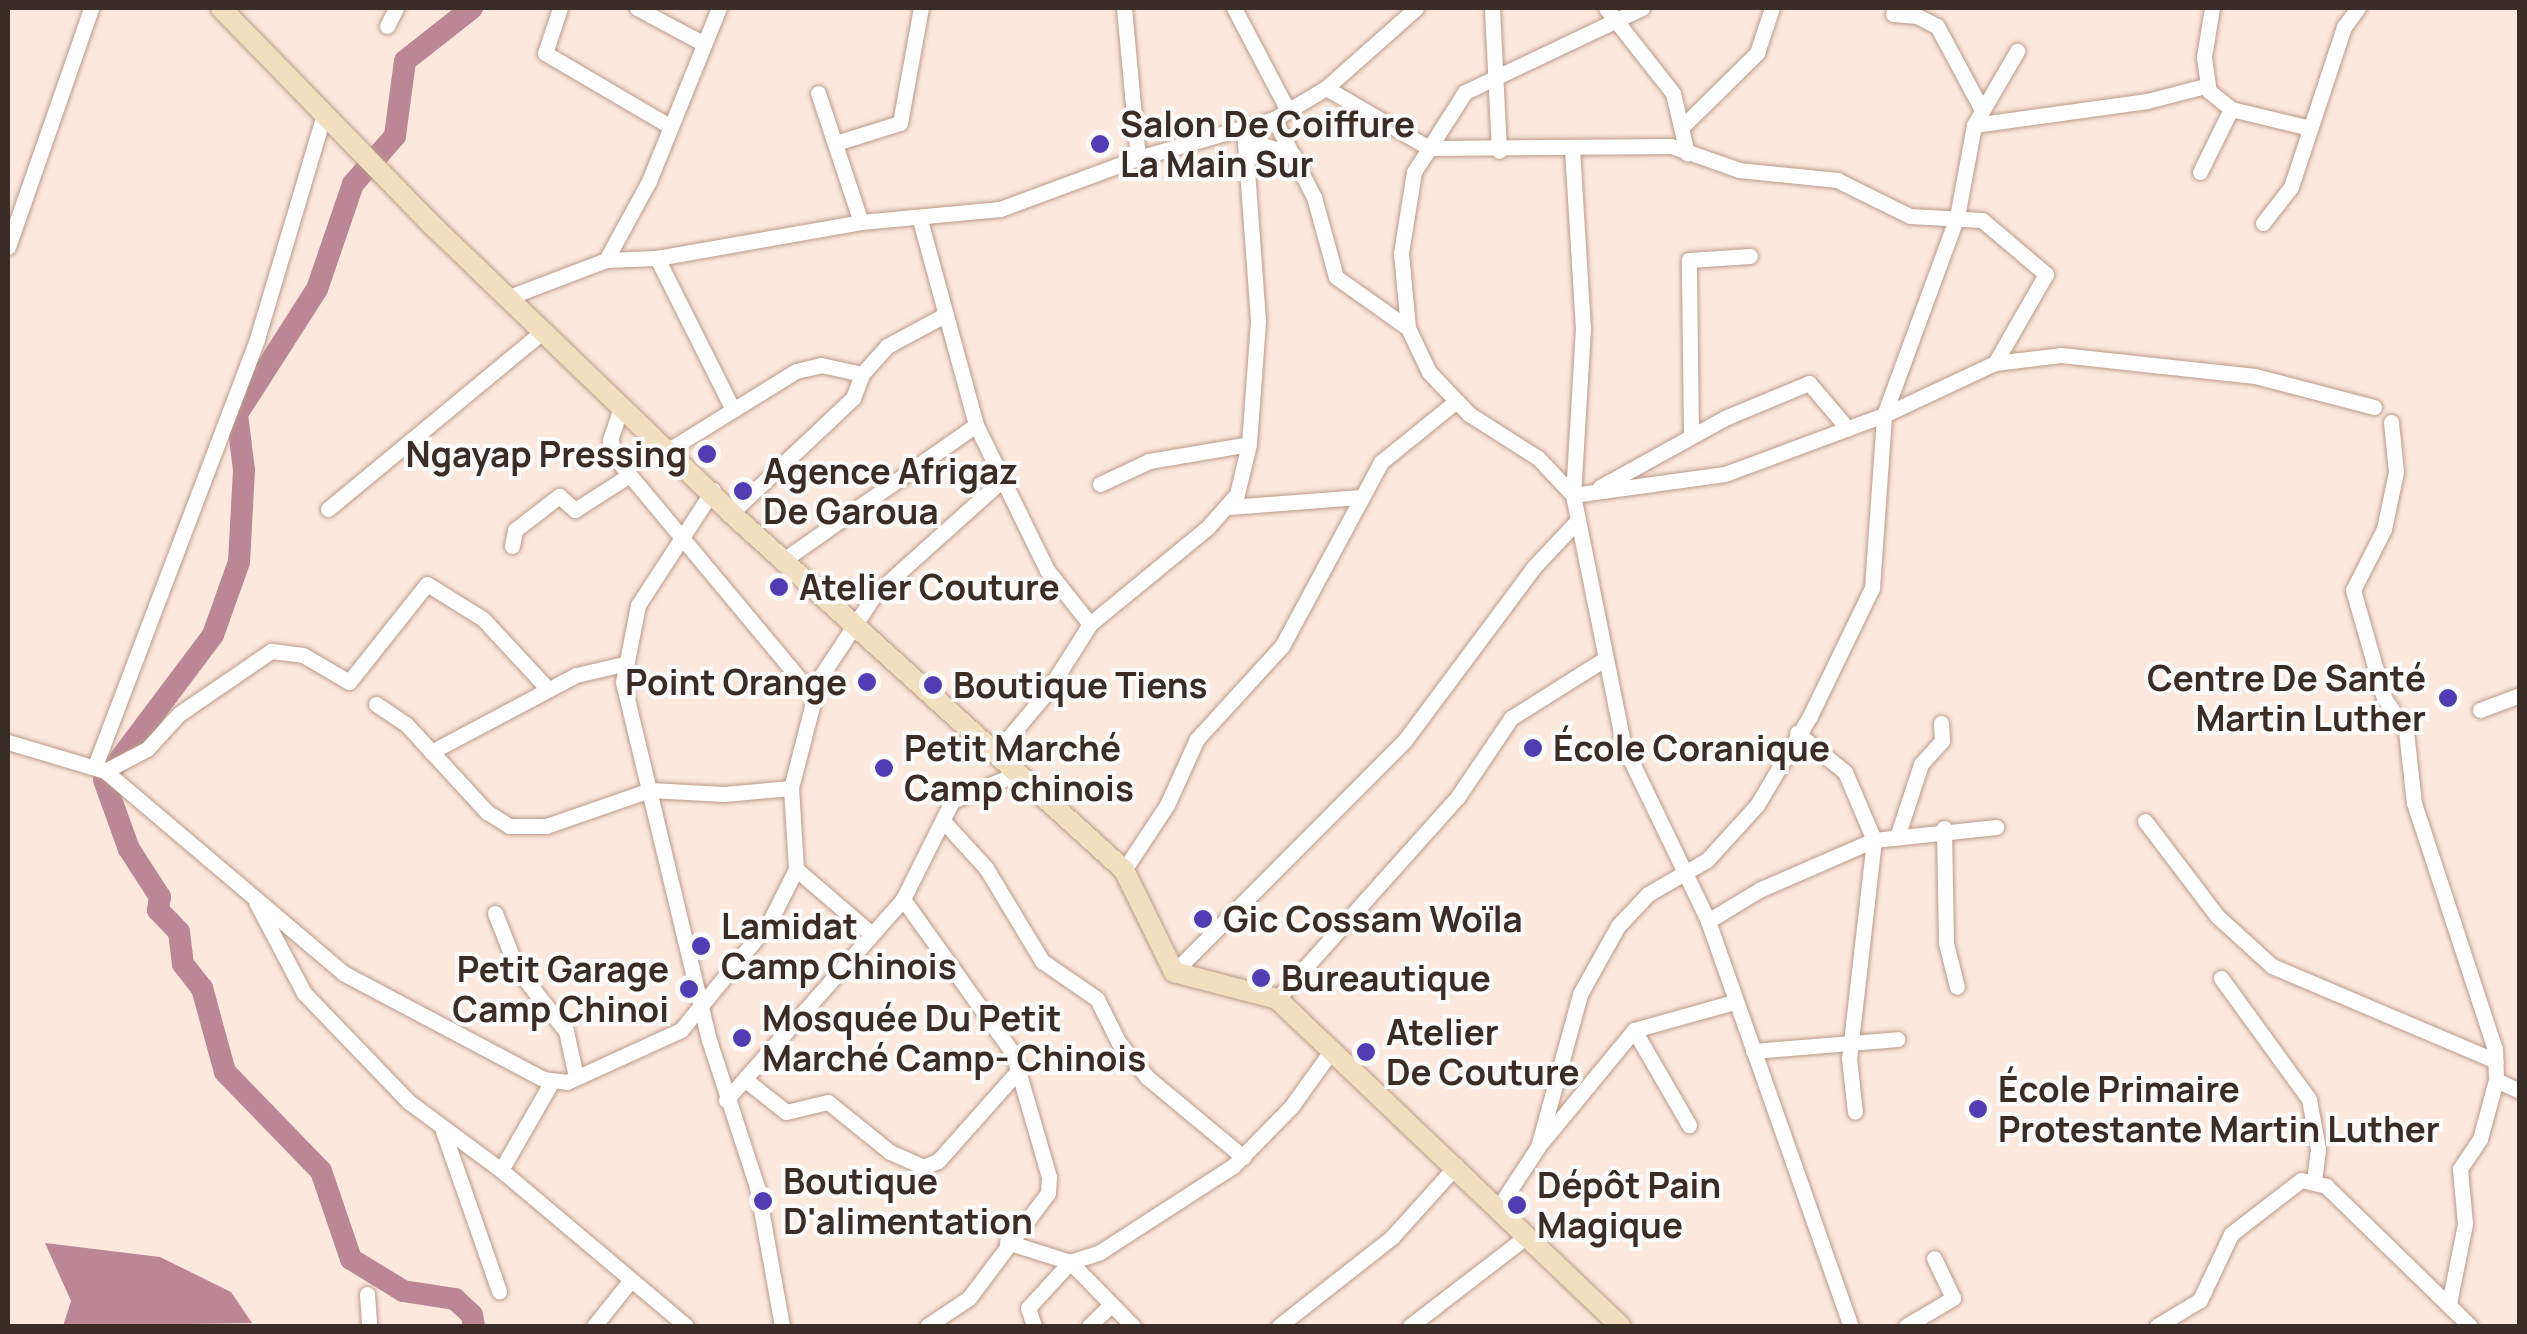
<!DOCTYPE html>
<meta charset="utf-8">
<style>
body{margin:0}
#map{position:relative;width:2527px;height:1334px;overflow:hidden;background:#fde8dd;font-family:Manrope,sans-serif}
div>[style]{position:absolute}
[style*='--x']{left:calc(var(--x)*1px);top:calc(var(--y)*1px);width:calc(var(--w)*1px);rotate:calc(var(--a)*1deg)}
.water>*{inset:0;background:#bb8696}
.river>*{height:22px;margin:-11px;padding:0 11px;transform-origin:11px;border-radius:11px;background:#bb8696}
.roads{filter:drop-shadow(0 0 2px #ba9a89) drop-shadow(0 0 2px #ba9a89)}
.minor>*{height:15px;margin:-7.5px;padding:0 7.5px;transform-origin:7.5px;border-radius:7.5px;background:#fff}
.secondary>*{height:20px;margin:-10px;padding:0 10px;transform-origin:10px;border-radius:10px;background:#f2dfbf}
.dots>*{width:28px;height:28px;translate:-50% -50%;box-sizing:border-box;border:5px solid #fafafa;border-radius:50%}
span{translate:-50% -50%;white-space:nowrap;text-align:center;line-height:1.15;-webkit-text-stroke:8px #fafafa;paint-order:stroke}
.poi-label{font-size:35px;color:#3a2d27;font-weight:700}
.left{translate:0 -50%;text-align:left}
.right{translate:-100% -50%;text-align:right}
.frame{position:absolute;inset:0;border:10px solid #3a2d27;pointer-events:none}
</style>
<div id="map">
<div class="water">
<div style="clip-path:polygon(45px 1243px,160px 1257px,231px 1292px,252px 1323px,63px 1326px,71px 1301px)"></div>
</div>
<div class="river">
<div style="--x:472;--y:8;--w:85;--a:141.7"></div>
<div style="--x:405;--y:61;--w:76;--a:97.6"></div>
<div style="--x:395;--y:136;--w:64;--a:131.2"></div>
<div style="--x:353;--y:184;--w:111;--a:108.9"></div>
<div style="--x:317;--y:289;--w:148;--a:122.6"></div>
<div style="--x:237;--y:414;--w:56;--a:82.9"></div>
<div style="--x:244;--y:470;--w:92;--a:93.1"></div>
<div style="--x:239;--y:562;--w:77;--a:109.6"></div>
<div style="--x:213;--y:635;--w:181;--a:126.9"></div>
<div style="--x:104;--y:780;--w:73;--a:70.1"></div>
<div style="--x:129;--y:849;--w:57;--a:57.1"></div>
<div style="--x:160;--y:897;--w:13;--a:99"></div>
<div style="--x:158;--y:910;--w:30;--a:46"></div>
<div style="--x:179;--y:932;--w:32;--a:83"></div>
<div style="--x:183;--y:964;--w:31;--a:52"></div>
<div style="--x:202;--y:988;--w:87;--a:74.7"></div>
<div style="--x:225;--y:1072;--w:138;--a:45.9"></div>
<div style="--x:321;--y:1171;--w:93;--a:71.2"></div>
<div style="--x:351;--y:1259;--w:61;--a:31.6"></div>
<div style="--x:403;--y:1291;--w:53;--a:8.7"></div>
<div style="--x:455;--y:1299;--w:23;--a:43"></div>
<div style="--x:472;--y:1315;--w:11;--a:80"></div>
</div>
<div class="roads">
<div class="minor">
<div style="--x:560;--y:8;--w:47;--a:108.4"></div>
<div style="--x:545;--y:53;--w:146;--a:30.4"></div>
<div style="--x:637;--y:8;--w:76;--a:28.2"></div>
<div style="--x:1124;--y:8;--w:151;--a:84.7"></div>
<div style="--x:1234;--y:8;--w:116;--a:62.3"></div>
<div style="--x:1492;--y:8;--w:143;--a:87.2"></div>
<div style="--x:1606;--y:8;--w:108;--a:51.8"></div>
<div style="--x:1673;--y:93;--w:62;--a:76.9"></div>
<div style="--x:2212;--y:8;--w:50;--a:99.3"></div>
<div style="--x:2204;--y:57;--w:34;--a:82"></div>
<div style="--x:2209;--y:91;--w:28;--a:39"></div>
<div style="--x:2231;--y:109;--w:81;--a:13.5"></div>
<div style="--x:1893;--y:14;--w:24;--a:5"></div>
<div style="--x:1917;--y:16;--w:22;--a:27"></div>
<div style="--x:1937;--y:26;--w:93;--a:61.8"></div>
<div style="--x:387;--y:26;--w:20;--a:-63"></div>
<div style="--x:1326;--y:88;--w:119;--a:30.2"></div>
<div style="--x:1429;--y:148;--w:242;--a:-0.5"></div>
<div style="--x:1671;--y:146;--w:72;--a:19.4"></div>
<div style="--x:1739;--y:170;--w:99;--a:5.8"></div>
<div style="--x:1837;--y:180;--w:81;--a:26.3"></div>
<div style="--x:1910;--y:216;--w:72;--a:3.2"></div>
<div style="--x:1982;--y:220;--w:84;--a:40.2"></div>
<div style="--x:2046;--y:274;--w:103;--a:119.8"></div>
<div style="--x:818;--y:93;--w:136;--a:71.6"></div>
<div style="--x:1274;--y:119;--w:88;--a:62.9"></div>
<div style="--x:1314;--y:197;--w:83;--a:74.6"></div>
<div style="--x:1336;--y:277;--w:88;--a:35.3"></div>
<div style="--x:1684;--y:125;--w:103;--a:-44.6"></div>
<div style="--x:1757;--y:53;--w:47;--a:-71.6"></div>
<div style="--x:1974;--y:125;--w:175;--a:-7.9"></div>
<div style="--x:2147;--y:101;--w:60;--a:-14.5"></div>
<div style="--x:836;--y:143;--w:67;--a:-17.4"></div>
<div style="--x:900;--y:123;--w:117;--a:-79.7"></div>
<div style="--x:1247;--y:147;--w:16;--a:-7"></div>
<div style="--x:1263;--y:145;--w:32;--a:18"></div>
<div style="--x:1572;--y:149;--w:179;--a:86.5"></div>
<div style="--x:1583;--y:328;--w:167;--a:93.4"></div>
<div style="--x:1573;--y:495;--w:254;--a:78.6"></div>
<div style="--x:1623;--y:744;--w:196;--a:64.3"></div>
<div style="--x:1708;--y:921;--w:430;--a:70.6"></div>
<div style="--x:2200;--y:172;--w:70;--a:-63.8"></div>
<div style="--x:920;--y:220;--w:213;--a:74.7"></div>
<div style="--x:976;--y:425;--w:161;--a:63.9"></div>
<div style="--x:1047;--y:570;--w:69;--a:51.5"></div>
<div style="--x:2263;--y:223;--w:46;--a:-52.1"></div>
<div style="--x:2291;--y:187;--w:169;--a:-71.7"></div>
<div style="--x:2344;--y:27;--w:24;--a:-54"></div>
<div style="--x:8;--y:247;--w:253;--a:-70.8"></div>
<div style="--x:657;--y:258;--w:170;--a:63.4"></div>
<div style="--x:606;--y:260;--w:90;--a:-61.4"></div>
<div style="--x:649;--y:181;--w:187;--a:-68"></div>
<div style="--x:509;--y:297;--w:104;--a:-20.9"></div>
<div style="--x:606;--y:260;--w:51;--a:-2.2"></div>
<div style="--x:657;--y:258;--w:207;--a:-10"></div>
<div style="--x:861;--y:222;--w:140;--a:-5.3"></div>
<div style="--x:1000;--y:209;--w:147;--a:-20.3"></div>
<div style="--x:1138;--y:158;--w:141;--a:-16"></div>
<div style="--x:1274;--y:119;--w:61;--a:-30.8"></div>
<div style="--x:1326;--y:88;--w:120;--a:-41.6"></div>
<div style="--x:622;--y:405;--w:37;--a:109"></div>
<div style="--x:610;--y:440;--w:22;--a:69"></div>
<div style="--x:618;--y:461;--w:305;--a:50.2"></div>
<div style="--x:2391;--y:422;--w:50;--a:84.3"></div>
<div style="--x:2396;--y:472;--w:58;--a:101.9"></div>
<div style="--x:2384;--y:529;--w:68;--a:116.9"></div>
<div style="--x:2353;--y:590;--w:112;--a:74"></div>
<div style="--x:2384;--y:698;--w:40;--a:56"></div>
<div style="--x:2406;--y:731;--w:72;--a:83.7"></div>
<div style="--x:2414;--y:803;--w:259;--a:71.8"></div>
<div style="--x:2495;--y:1049;--w:31;--a:88"></div>
<div style="--x:2496;--y:1080;--w:61;--a:105.2"></div>
<div style="--x:2480;--y:1139;--w:36;--a:124"></div>
<div style="--x:2460;--y:1169;--w:55;--a:84.8"></div>
<div style="--x:2465;--y:1224;--w:81;--a:101.4"></div>
<div style="--x:1691;--y:436;--w:176;--a:-90.7"></div>
<div style="--x:1689;--y:260;--w:61;--a:-3.8"></div>
<div style="--x:670;--y:449;--w:148;--a:-31.8"></div>
<div style="--x:796;--y:371;--w:26;--a:-13"></div>
<div style="--x:821;--y:365;--w:42;--a:12.4"></div>
<div style="--x:1100;--y:484;--w:54;--a:-25.1"></div>
<div style="--x:1149;--y:461;--w:101;--a:-9.6"></div>
<div style="--x:1600;--y:487;--w:145;--a:-28.9"></div>
<div style="--x:1727;--y:417;--w:89;--a:-22.5"></div>
<div style="--x:1809;--y:383;--w:60;--a:49.7"></div>
<div style="--x:713;--y:490;--w:137;--a:123.1"></div>
<div style="--x:638;--y:605;--w:78;--a:101"></div>
<div style="--x:623;--y:682;--w:368;--a:76.5"></div>
<div style="--x:709;--y:1040;--w:155;--a:71.9"></div>
<div style="--x:757;--y:1187;--w:141;--a:79.8"></div>
<div style="--x:1573;--y:495;--w:153;--a:-7.9"></div>
<div style="--x:1725;--y:474;--w:170;--a:-20.4"></div>
<div style="--x:1884;--y:415;--w:123;--a:-25.1"></div>
<div style="--x:1995;--y:363;--w:66;--a:-6.9"></div>
<div style="--x:2061;--y:355;--w:195;--a:6.2"></div>
<div style="--x:2255;--y:376;--w:123;--a:14.6"></div>
<div style="--x:1573;--y:495;--w:51;--a:-133.4"></div>
<div style="--x:1538;--y:458;--w:82;--a:-147.5"></div>
<div style="--x:1469;--y:414;--w:58;--a:-133.6"></div>
<div style="--x:1429;--y:372;--w:49;--a:-115.5"></div>
<div style="--x:1408;--y:328;--w:75;--a:-95.3"></div>
<div style="--x:1401;--y:253;--w:82;--a:-80.9"></div>
<div style="--x:1414;--y:172;--w:95;--a:-57.5"></div>
<div style="--x:1465;--y:92;--w:196;--a:-25.4"></div>
<div style="--x:1230;--y:507;--w:131;--a:-4.4"></div>
<div style="--x:328;--y:509;--w:281;--a:-39.6"></div>
<div style="--x:731;--y:513;--w:168;--a:-43.3"></div>
<div style="--x:853;--y:398;--w:26;--a:-69"></div>
<div style="--x:862;--y:374;--w:38;--a:-48"></div>
<div style="--x:887;--y:346;--w:64;--a:-28.2"></div>
<div style="--x:512;--y:546;--w:16;--a:-79"></div>
<div style="--x:515;--y:530;--w:56;--a:-37.7"></div>
<div style="--x:559;--y:496;--w:21;--a:41"></div>
<div style="--x:575;--y:510;--w:63;--a:-32.7"></div>
<div style="--x:785;--y:559;--w:233;--a:-35.1"></div>
<div style="--x:376;--y:704;--w:36;--a:34"></div>
<div style="--x:406;--y:724;--w:120;--a:47.4"></div>
<div style="--x:487;--y:812;--w:26;--a:32"></div>
<div style="--x:509;--y:826;--w:37;--a:0"></div>
<div style="--x:546;--y:826;--w:110;--a:-19.1"></div>
<div style="--x:650;--y:790;--w:74;--a:3.1"></div>
<div style="--x:724;--y:794;--w:67;--a:-5.1"></div>
<div style="--x:2480;--y:710;--w:43;--a:-20.6"></div>
<div style="--x:1797;--y:733;--w:62;--a:39.1"></div>
<div style="--x:1845;--y:772;--w:74;--a:66.9"></div>
<div style="--x:1874;--y:840;--w:219;--a:96.5"></div>
<div style="--x:1849;--y:1058;--w:54;--a:83.7"></div>
<div style="--x:8;--y:742;--w:101;--a:16.6"></div>
<div style="--x:105;--y:771;--w:312;--a:40.3"></div>
<div style="--x:343;--y:973;--w:226;--a:27.9"></div>
<div style="--x:543;--y:1079;--w:24;--a:7"></div>
<div style="--x:567;--y:1082;--w:125;--a:-24.5"></div>
<div style="--x:681;--y:1030;--w:139;--a:-50.6"></div>
<div style="--x:769;--y:923;--w:60;--a:-63.4"></div>
<div style="--x:796;--y:869;--w:81;--a:-93.5"></div>
<div style="--x:791;--y:788;--w:113;--a:-75.6"></div>
<div style="--x:819;--y:679;--w:102;--a:-56.6"></div>
<div style="--x:875;--y:594;--w:172;--a:-41.9"></div>
<div style="--x:431;--y:752;--w:164;--a:-28"></div>
<div style="--x:576;--y:675;--w:49;--a:-12.9"></div>
<div style="--x:995;--y:754;--w:81;--a:-50"></div>
<div style="--x:1047;--y:692;--w:80;--a:-57.7"></div>
<div style="--x:1090;--y:624;--w:153;--a:-39.4"></div>
<div style="--x:1208;--y:527;--w:44;--a:-48.7"></div>
<div style="--x:1237;--y:494;--w:51;--a:-76.5"></div>
<div style="--x:1249;--y:444;--w:124;--a:-85.8"></div>
<div style="--x:1258;--y:320;--w:193;--a:-94.2"></div>
<div style="--x:95;--y:766;--w:457;--a:-69.2"></div>
<div style="--x:257;--y:339;--w:235;--a:-73.4"></div>
<div style="--x:105;--y:771;--w:47;--a:-27.6"></div>
<div style="--x:147;--y:749;--w:47;--a:-47.6"></div>
<div style="--x:179;--y:714;--w:112;--a:-34.4"></div>
<div style="--x:271;--y:651;--w:32;--a:7"></div>
<div style="--x:303;--y:655;--w:53;--a:30.4"></div>
<div style="--x:349;--y:682;--w:125;--a:-51.5"></div>
<div style="--x:427;--y:584;--w:66;--a:32"></div>
<div style="--x:483;--y:619;--w:96;--a:47.1"></div>
<div style="--x:2145;--y:821;--w:119;--a:52.8"></div>
<div style="--x:2217;--y:916;--w:74;--a:42.3"></div>
<div style="--x:2272;--y:966;--w:243;--a:23"></div>
<div style="--x:945;--y:823;--w:61;--a:47.7"></div>
<div style="--x:986;--y:868;--w:109;--a:58.9"></div>
<div style="--x:1042;--y:961;--w:67;--a:34.6"></div>
<div style="--x:1097;--y:999;--w:49;--a:63.4"></div>
<div style="--x:1119;--y:1043;--w:45;--a:50.4"></div>
<div style="--x:1148;--y:1078;--w:124;--a:39.7"></div>
<div style="--x:1944;--y:828;--w:115;--a:89"></div>
<div style="--x:1946;--y:943;--w:45;--a:76"></div>
<div style="--x:1897;--y:837;--w:77;--a:-71.8"></div>
<div style="--x:1921;--y:764;--w:31;--a:-48"></div>
<div style="--x:1942;--y:741;--w:18;--a:-93"></div>
<div style="--x:796;--y:869;--w:95;--a:40.7"></div>
<div style="--x:1124;--y:870;--w:78;--a:-56.5"></div>
<div style="--x:1167;--y:805;--w:72;--a:-65.6"></div>
<div style="--x:1197;--y:739;--w:126;--a:-47.6"></div>
<div style="--x:1282;--y:646;--w:209;--a:-61.7"></div>
<div style="--x:1381;--y:462;--w:95;--a:-39"></div>
<div style="--x:903;--y:899;--w:189;--a:54.5"></div>
<div style="--x:1013;--y:1053;--w:129;--a:73.8"></div>
<div style="--x:1049;--y:1177;--w:16;--a:94"></div>
<div style="--x:1048;--y:1193;--w:131;--a:127"></div>
<div style="--x:969;--y:1298;--w:50;--a:146.3"></div>
<div style="--x:256;--y:902;--w:103;--a:62.2"></div>
<div style="--x:304;--y:993;--w:151;--a:46.1"></div>
<div style="--x:409;--y:1102;--w:114;--a:36.5"></div>
<div style="--x:501;--y:1170;--w:242;--a:40.1"></div>
<div style="--x:495;--y:913;--w:60;--a:68.6"></div>
<div style="--x:517;--y:969;--w:79;--a:51.7"></div>
<div style="--x:566;--y:1031;--w:47;--a:77.7"></div>
<div style="--x:1708;--y:921;--w:60;--a:-31.3"></div>
<div style="--x:1759;--y:890;--w:125;--a:-23.5"></div>
<div style="--x:1874;--y:840;--w:123;--a:-6.1"></div>
<div style="--x:1174;--y:972;--w:327;--a:-45.1"></div>
<div style="--x:1405;--y:740;--w:214;--a:-53.3"></div>
<div style="--x:1533;--y:568;--w:63;--a:-46.9"></div>
<div style="--x:2221;--y:978;--w:150;--a:54"></div>
<div style="--x:2309;--y:1099;--w:51;--a:79.8"></div>
<div style="--x:2318;--y:1149;--w:31;--a:97"></div>
<div style="--x:1277;--y:999;--w:270;--a:-48.2"></div>
<div style="--x:1457;--y:798;--w:97;--a:-56"></div>
<div style="--x:1511;--y:718;--w:109;--a:-32.2"></div>
<div style="--x:1634;--y:1030;--w:110;--a:59.9"></div>
<div style="--x:1753;--y:1051;--w:145;--a:-4.7"></div>
<div style="--x:2496;--y:1080;--w:26;--a:25"></div>
<div style="--x:748;--y:1082;--w:48;--a:38.3"></div>
<div style="--x:786;--y:1112;--w:43;--a:-13.4"></div>
<div style="--x:828;--y:1102;--w:80;--a:38.9"></div>
<div style="--x:890;--y:1152;--w:36;--a:24"></div>
<div style="--x:923;--y:1167;--w:16;--a:-22"></div>
<div style="--x:938;--y:1161;--w:120;--a:-48.4"></div>
<div style="--x:726;--y:1100;--w:268;--a:-48.6"></div>
<div style="--x:903;--y:899;--w:110;--a:-63.4"></div>
<div style="--x:952;--y:801;--w:69;--a:-22.9"></div>
<div style="--x:443;--y:1131;--w:170;--a:70.7"></div>
<div style="--x:1541;--y:1143;--w:146;--a:-50.5"></div>
<div style="--x:1634;--y:1030;--w:104;--a:-15.6"></div>
<div style="--x:501;--y:1170;--w:100;--a:-60.1"></div>
<div style="--x:1498;--y:1208;--w:73;--a:-56.7"></div>
<div style="--x:1538;--y:1147;--w:159;--a:-74.6"></div>
<div style="--x:1580;--y:994;--w:78;--a:-60.8"></div>
<div style="--x:1618;--y:926;--w:44;--a:-46.8"></div>
<div style="--x:1648;--y:894;--w:68;--a:-30"></div>
<div style="--x:1707;--y:860;--w:74;--a:-47.7"></div>
<div style="--x:1757;--y:805;--w:104;--a:-59.2"></div>
<div style="--x:1810;--y:716;--w:142;--a:-64.2"></div>
<div style="--x:1872;--y:588;--w:173;--a:-86"></div>
<div style="--x:1884;--y:415;--w:211;--a:-69.8"></div>
<div style="--x:1957;--y:217;--w:94;--a:-79.5"></div>
<div style="--x:1974;--y:125;--w:86;--a:-59.8"></div>
<div style="--x:1007;--y:1242;--w:66;--a:17.6"></div>
<div style="--x:1070;--y:1262;--w:90;--a:45.5"></div>
<div style="--x:367;--y:1294;--w:32;--a:86"></div>
<div style="--x:594;--y:1326;--w:58;--a:-51.3"></div>
<div style="--x:1034;--y:1326;--w:19;--a:-108"></div>
<div style="--x:1028;--y:1308;--w:62;--a:-47.6"></div>
<div style="--x:1070;--y:1262;--w:32;--a:-18"></div>
<div style="--x:1100;--y:1252;--w:158;--a:-32.9"></div>
<div style="--x:1233;--y:1166;--w:83;--a:-45.5"></div>
<div style="--x:1291;--y:1107;--w:70;--a:-54.3"></div>
<div style="--x:1089;--y:1326;--w:30;--a:-44"></div>
<div style="--x:1279;--y:1326;--w:144;--a:-38.2"></div>
<div style="--x:1392;--y:1237;--w:96;--a:-48"></div>
<div style="--x:1410;--y:1326;--w:148;--a:-37.6"></div>
<div style="--x:1906;--y:1326;--w:55;--a:-30.8"></div>
<div style="--x:1953;--y:1298;--w:44;--a:-115.4"></div>
<div style="--x:2157;--y:1326;--w:50;--a:-31.2"></div>
<div style="--x:2200;--y:1300;--w:73;--a:-64.8"></div>
<div style="--x:2231;--y:1234;--w:88;--a:-37.6"></div>
<div style="--x:2301;--y:1180;--w:26;--a:13"></div>
<div style="--x:2326;--y:1186;--w:201;--a:44.2"></div>
</div>
<div class="secondary">
<div style="--x:221;--y:8;--w:303;--a:45.8"></div>
<div style="--x:432;--y:225;--w:415;--a:43.9"></div>
<div style="--x:731;--y:513;--w:531;--a:42.25"></div>
<div style="--x:1124;--y:870;--w:114;--a:63.9"></div>
<div style="--x:1174;--y:972;--w:106;--a:14.7"></div>
<div style="--x:1277;--y:999;--w:474;--a:43.6"></div>
</div>
</div>
<div class="dots">
<div style="left:1100px;top:144px;background:#523cb3"></div>
<div style="left:707px;top:454px;background:#523cb3"></div>
<div style="left:743px;top:491px;background:#523cb3"></div>
<div style="left:779px;top:587px;background:#523cb3"></div>
<div style="left:867px;top:682px;background:#523cb3"></div>
<div style="left:933px;top:685px;background:#523cb3"></div>
<div style="left:2448px;top:698px;background:#523cb3"></div>
<div style="left:1533px;top:748px;background:#523cb3"></div>
<div style="left:884px;top:768px;background:#523cb3"></div>
<div style="left:1203px;top:919px;background:#523cb3"></div>
<div style="left:701px;top:946px;background:#523cb3"></div>
<div style="left:1261px;top:978px;background:#523cb3"></div>
<div style="left:689px;top:989px;background:#523cb3"></div>
<div style="left:742px;top:1038px;background:#523cb3"></div>
<div style="left:1366px;top:1052px;background:#523cb3"></div>
<div style="left:1978px;top:1109px;background:#523cb3"></div>
<div style="left:763px;top:1201px;background:#523cb3"></div>
<div style="left:1517px;top:1205px;background:#523cb3"></div>
</div>
<div class="poi-label">
<span class="left" style="left:1120px;top:144px">Salon De Coiffure<br>La Main Sur</span>
<span class="right" style="left:687px;top:454px">Ngayap Pressing</span>
<span class="left" style="left:763px;top:491px">Agence Afrigaz<br>De Garoua</span>
<span class="left" style="left:799px;top:587px">Atelier Couture</span>
<span class="right" style="left:2426px;top:698px">Centre De Santé<br>Martin Luther</span>
<span class="right" style="left:847px;top:682px">Point Orange</span>
<span class="left" style="left:953px;top:685px">Boutique Tiens</span>
<span class="left" style="left:904px;top:768px">Petit Marché<br>Camp chinois</span>
<span class="left" style="left:1553px;top:748px">École Coranique</span>
<span class="left" style="left:1223px;top:919px">Gic Cossam Woïla</span>
<span class="left" style="left:721px;top:946px">Lamidat<br>Camp Chinois</span>
<span class="right" style="left:669px;top:989px">Petit Garage<br>Camp Chinoi</span>
<span class="left" style="left:1281px;top:978px">Bureautique</span>
<span class="left" style="left:762px;top:1038px">Mosquée Du Petit<br>Marché Camp- Chinois</span>
<span class="left" style="left:1386px;top:1052px">Atelier<br>De Couture</span>
<span class="left" style="left:1998px;top:1109px">École Primaire<br>Protestante Martin Luther</span>
<span class="left" style="left:783px;top:1201px">Boutique<br>D'alimentation</span>
<span class="left" style="left:1537px;top:1205px">Dépôt Pain<br>Magique</span>
</div>
<div class="frame"></div>
</div>
